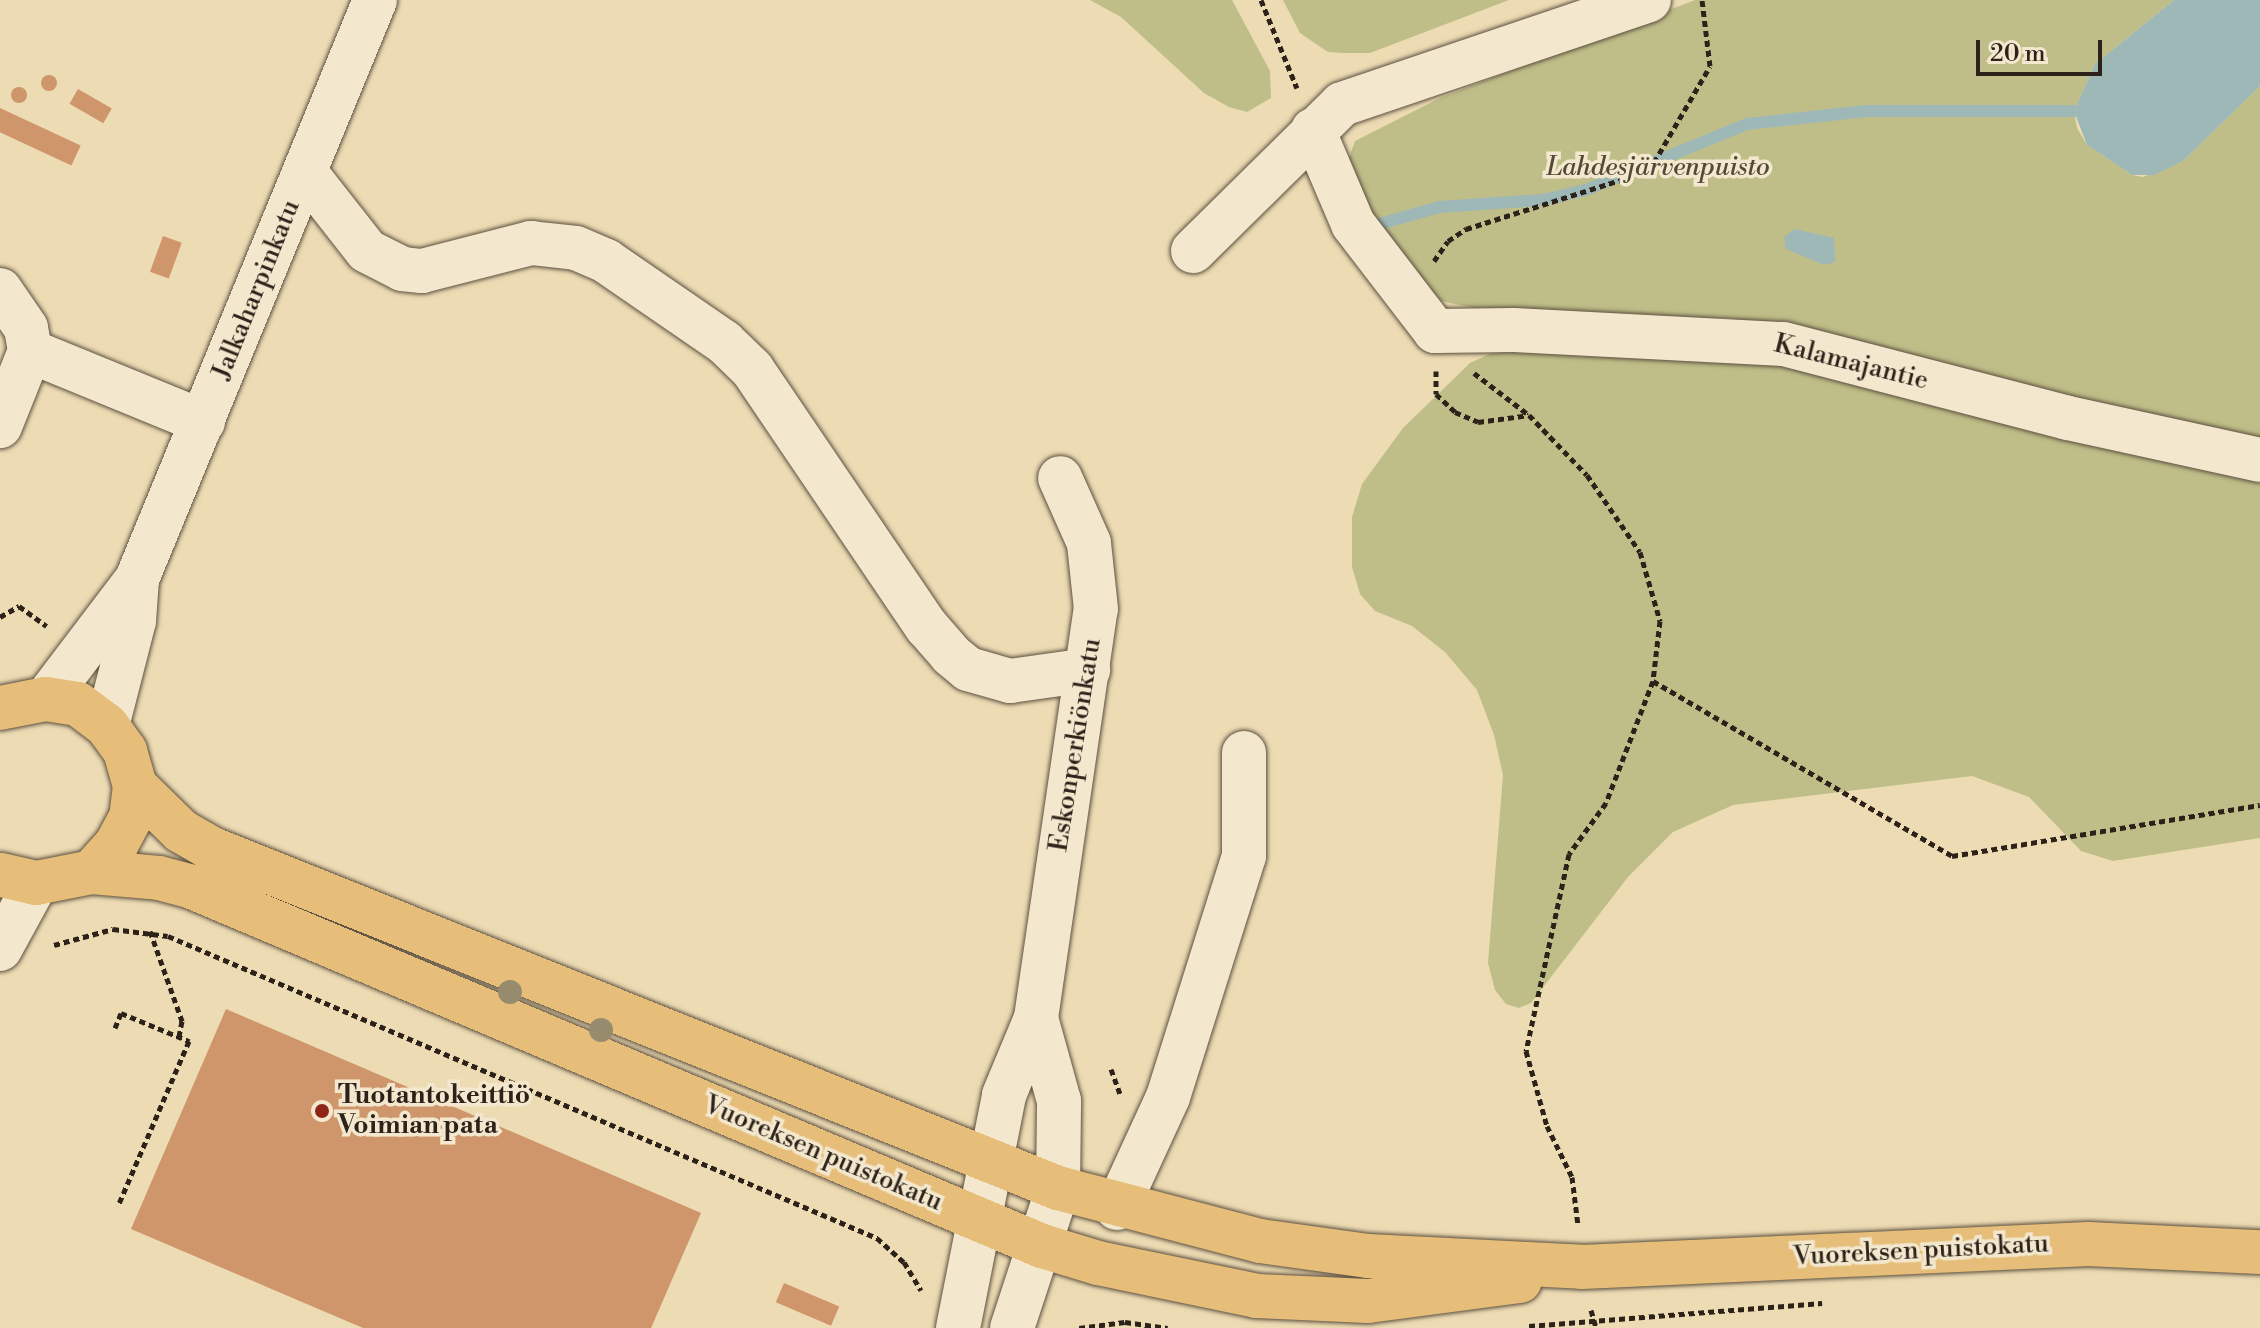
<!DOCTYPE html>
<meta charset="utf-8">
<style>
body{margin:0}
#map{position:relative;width:2260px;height:1328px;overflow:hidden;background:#ecdbb3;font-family:"Libre Bodoni",serif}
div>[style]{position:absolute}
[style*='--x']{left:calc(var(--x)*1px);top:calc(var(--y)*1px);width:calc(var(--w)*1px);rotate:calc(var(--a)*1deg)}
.green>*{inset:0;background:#bfbe88}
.water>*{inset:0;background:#9db8b7}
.stream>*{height:12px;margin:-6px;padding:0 6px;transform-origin:6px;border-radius:6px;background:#9db8b7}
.building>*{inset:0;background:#cf956b;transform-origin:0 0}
.round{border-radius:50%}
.path>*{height:5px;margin-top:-2.5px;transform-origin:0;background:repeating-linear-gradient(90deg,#2d221a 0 6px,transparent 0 10px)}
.roads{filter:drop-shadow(0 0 2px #5d5040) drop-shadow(0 0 2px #5d5040)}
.minor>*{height:44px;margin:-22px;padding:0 22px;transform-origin:22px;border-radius:22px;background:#f3e8ce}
.major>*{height:44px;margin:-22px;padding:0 22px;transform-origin:22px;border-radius:22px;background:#e6be7a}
.trees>*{width:24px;height:24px;margin:-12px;border-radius:50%;background:#978b6e}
.dots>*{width:22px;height:22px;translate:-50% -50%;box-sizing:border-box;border:4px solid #f3e8ce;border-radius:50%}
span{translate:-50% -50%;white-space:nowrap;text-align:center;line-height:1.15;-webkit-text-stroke:7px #f3e8ce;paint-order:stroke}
.park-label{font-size:26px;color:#524936;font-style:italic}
.street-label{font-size:26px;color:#2d221a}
.poi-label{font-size:26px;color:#2d221a;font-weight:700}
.left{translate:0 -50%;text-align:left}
.scale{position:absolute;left:1976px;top:40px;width:126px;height:36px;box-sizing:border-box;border:4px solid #2d221a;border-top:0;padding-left:10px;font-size:24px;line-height:28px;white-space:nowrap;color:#2d221a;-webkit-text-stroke:6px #f3e8ce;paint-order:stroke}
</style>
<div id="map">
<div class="green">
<div style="clip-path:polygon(1090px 0,1232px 0,1270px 71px,1271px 98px,1247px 112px,1229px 107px,1204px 93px,1121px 17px)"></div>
<div style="clip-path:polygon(1283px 0,1509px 0,1370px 53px,1344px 53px,1328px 52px,1300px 33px)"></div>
<div style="clip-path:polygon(1695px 0,2174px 0,2095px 64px,2074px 111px,2077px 128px,2087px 145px,2132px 175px,2143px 177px,2183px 161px,2260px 86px,2260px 444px,1728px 318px,1518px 317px,1441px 301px,1365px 215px,1346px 166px,1355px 141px,1440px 98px)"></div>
<div style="clip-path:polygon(1517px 351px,1800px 363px,2260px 477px,2260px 838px,2113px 861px,2081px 851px,2029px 797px,1972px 776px,1733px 805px,1673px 832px,1628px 877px,1531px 1003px,1519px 1008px,1506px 1004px,1495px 990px,1488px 963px,1503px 775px,1494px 735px,1477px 690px,1445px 652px,1412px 626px,1375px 611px,1360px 594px,1352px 567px,1352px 517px,1362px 484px,1403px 428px,1470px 363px,1492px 353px)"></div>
</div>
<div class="water">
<div style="clip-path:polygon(2174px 0,2260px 0,2260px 86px,2183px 161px,2154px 175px,2132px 175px,2087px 145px,2074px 111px,2095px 64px)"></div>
<div style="clip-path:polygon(1795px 229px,1834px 238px,1835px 262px,1824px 265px,1786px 249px,1784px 237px)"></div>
</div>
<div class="stream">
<div style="--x:1376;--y:225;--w:66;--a:-15.9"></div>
<div style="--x:1439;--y:207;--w:104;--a:-3.9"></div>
<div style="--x:1543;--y:200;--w:44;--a:-13.1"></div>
<div style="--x:1586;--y:190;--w:174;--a:-22.3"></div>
<div style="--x:1747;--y:124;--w:120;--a:-6.2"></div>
<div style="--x:1866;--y:111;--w:208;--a:0"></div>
</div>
<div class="building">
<div class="round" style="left:41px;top:75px;width:16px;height:16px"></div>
<div class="round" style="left:11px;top:87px;width:16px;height:16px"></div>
<div style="left:78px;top:89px;width:39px;height:17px;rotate:30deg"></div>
<div style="left:0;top:108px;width:89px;height:22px;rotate:25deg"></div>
<div style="left:163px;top:236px;width:20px;height:38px;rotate:20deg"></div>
<div style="clip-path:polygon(226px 1009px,701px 1213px,651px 1328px,363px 1328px,131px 1229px)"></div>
<div style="left:784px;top:1283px;width:60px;height:21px;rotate:23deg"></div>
</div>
<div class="path">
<div style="--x:1261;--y:0;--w:95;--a:67.8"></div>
<div style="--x:1434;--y:261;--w:24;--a:-55"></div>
<div style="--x:1448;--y:241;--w:22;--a:-34"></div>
<div style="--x:1466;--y:229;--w:192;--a:-17.6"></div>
<div style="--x:1649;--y:171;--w:121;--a:-59.8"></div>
<div style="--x:1710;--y:66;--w:66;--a:-96.9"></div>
<div style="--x:1436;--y:371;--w:23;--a:90"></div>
<div style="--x:1436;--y:394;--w:26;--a:43"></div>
<div style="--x:1455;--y:412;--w:25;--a:23"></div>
<div style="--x:1478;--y:422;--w:51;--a:-7.8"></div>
<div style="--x:1474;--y:373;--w:69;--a:37.4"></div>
<div style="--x:1529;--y:415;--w:83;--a:46"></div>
<div style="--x:1587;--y:475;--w:93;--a:55.5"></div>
<div style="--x:1640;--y:552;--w:72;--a:73.8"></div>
<div style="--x:1660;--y:621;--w:60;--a:96.7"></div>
<div style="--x:1653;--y:681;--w:131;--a:111.1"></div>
<div style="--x:1606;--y:803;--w:63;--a:126"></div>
<div style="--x:1569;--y:854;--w:202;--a:102.3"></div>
<div style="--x:1526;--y:1051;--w:78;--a:74.4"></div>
<div style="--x:1547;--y:1126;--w:57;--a:63.9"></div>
<div style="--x:1572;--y:1177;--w:48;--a:82.9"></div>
<div style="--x:0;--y:617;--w:22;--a:-30"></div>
<div style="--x:19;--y:606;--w:34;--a:36"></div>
<div style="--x:1653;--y:681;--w:346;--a:30.3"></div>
<div style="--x:1952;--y:856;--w:312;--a:-9.4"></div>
<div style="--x:150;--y:931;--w:96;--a:70.4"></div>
<div style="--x:182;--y:1021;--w:16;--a:101"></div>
<div style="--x:54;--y:945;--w:61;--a:-15.2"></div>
<div style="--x:113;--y:929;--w:55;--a:7.3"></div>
<div style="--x:168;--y:936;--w:771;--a:23.07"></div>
<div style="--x:877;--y:1238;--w:36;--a:42"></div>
<div style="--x:904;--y:1262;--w:33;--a:59"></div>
<div style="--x:115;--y:1028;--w:16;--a:-68"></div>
<div style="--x:121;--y:1013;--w:74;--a:22.4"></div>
<div style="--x:189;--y:1041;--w:180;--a:113.3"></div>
<div style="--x:1111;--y:1069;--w:27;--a:70"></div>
<div style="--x:1591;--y:1310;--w:19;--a:74"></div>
<div style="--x:1529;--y:1326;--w:294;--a:-4.5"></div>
<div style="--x:1079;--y:1328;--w:46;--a:-7.4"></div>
<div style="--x:1125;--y:1322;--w:43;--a:7.9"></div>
</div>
<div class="roads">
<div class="minor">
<div style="--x:1313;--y:130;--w:102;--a:66.9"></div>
<div style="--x:1353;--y:224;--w:135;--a:52.5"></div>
<div style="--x:1435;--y:331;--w:79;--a:-0.7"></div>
<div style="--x:1514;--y:330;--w:270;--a:3"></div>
<div style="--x:1784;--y:344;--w:293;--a:14.6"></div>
<div style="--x:2068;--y:418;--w:197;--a:12.3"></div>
<div style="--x:305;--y:172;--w:100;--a:51.9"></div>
<div style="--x:367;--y:251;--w:39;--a:27"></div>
<div style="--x:402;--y:269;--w:20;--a:6"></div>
<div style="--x:422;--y:271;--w:113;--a:-14.4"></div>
<div style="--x:531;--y:243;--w:45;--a:6.3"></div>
<div style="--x:576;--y:248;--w:33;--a:23"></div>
<div style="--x:606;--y:261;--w:143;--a:34.5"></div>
<div style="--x:724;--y:342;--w:39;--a:44"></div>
<div style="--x:752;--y:369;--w:312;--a:55.9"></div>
<div style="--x:927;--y:627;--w:37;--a:49"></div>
<div style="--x:951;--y:655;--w:22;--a:39"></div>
<div style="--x:968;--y:669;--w:44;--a:15.9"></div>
<div style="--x:1010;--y:681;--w:79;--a:-8"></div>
<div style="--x:1193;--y:251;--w:209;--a:-44.6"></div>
<div style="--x:1342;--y:104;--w:324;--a:-18.7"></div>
<div style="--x:0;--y:290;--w:46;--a:55.6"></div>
<div style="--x:26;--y:328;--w:23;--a:80"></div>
<div style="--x:30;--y:351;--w:81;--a:111.8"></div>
<div style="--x:30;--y:351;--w:187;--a:22.3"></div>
<div style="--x:46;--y:699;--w:151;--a:-52.8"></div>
<div style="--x:107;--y:726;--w:108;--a:-75.6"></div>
<div style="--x:134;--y:621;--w:42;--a:-85.9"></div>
<div style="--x:137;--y:579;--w:626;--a:-67.65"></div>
<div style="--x:0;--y:949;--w:75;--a:-61.4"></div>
<div style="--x:1117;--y:1208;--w:122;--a:-65.3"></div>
<div style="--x:1168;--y:1097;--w:253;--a:-72.5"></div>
<div style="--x:1244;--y:856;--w:103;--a:-90"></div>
<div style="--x:958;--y:1328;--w:237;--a:-78.8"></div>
<div style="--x:1004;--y:1095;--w:83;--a:-67.4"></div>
<div style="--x:1036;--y:1018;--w:413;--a:-81.7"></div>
<div style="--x:1096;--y:609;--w:66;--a:-96.1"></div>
<div style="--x:1089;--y:543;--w:71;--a:-114"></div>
<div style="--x:1012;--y:1328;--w:147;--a:-71.8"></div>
<div style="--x:1058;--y:1188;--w:87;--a:-89.3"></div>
<div style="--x:1059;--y:1101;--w:86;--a:-105.5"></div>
</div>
<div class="major">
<div style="--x:0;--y:708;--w:47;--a:-11.1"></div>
<div style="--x:46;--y:699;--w:32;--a:9"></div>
<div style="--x:78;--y:704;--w:36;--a:37"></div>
<div style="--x:107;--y:726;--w:31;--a:54"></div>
<div style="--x:125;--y:751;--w:36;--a:74"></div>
<div style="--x:135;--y:786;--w:31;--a:97"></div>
<div style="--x:131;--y:817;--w:32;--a:118"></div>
<div style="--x:116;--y:845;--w:36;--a:132"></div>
<div style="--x:92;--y:872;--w:57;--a:168.9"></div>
<div style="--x:36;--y:883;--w:37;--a:-167"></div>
<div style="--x:135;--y:786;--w:64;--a:44.4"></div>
<div style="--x:181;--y:831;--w:34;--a:30"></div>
<div style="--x:210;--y:848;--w:914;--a:21.85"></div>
<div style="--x:1058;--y:1188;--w:209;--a:14.7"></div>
<div style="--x:1260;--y:1241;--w:109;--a:7.9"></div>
<div style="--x:1368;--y:1256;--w:214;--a:2.9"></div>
<div style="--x:1582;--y:1267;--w:507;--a:-2.6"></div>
<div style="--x:2088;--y:1244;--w:172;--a:2.7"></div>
<div style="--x:92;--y:872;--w:67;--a:5.1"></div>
<div style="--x:159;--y:878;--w:34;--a:15"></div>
<div style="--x:192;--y:887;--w:923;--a:22.9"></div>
<div style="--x:1042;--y:1246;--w:59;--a:16.9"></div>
<div style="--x:1098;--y:1263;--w:162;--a:11.7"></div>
<div style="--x:1257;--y:1296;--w:111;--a:2.6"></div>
<div style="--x:1368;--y:1301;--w:153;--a:-7.5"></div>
</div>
</div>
<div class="trees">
<div style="left:510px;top:992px"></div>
<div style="left:601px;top:1030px"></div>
</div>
<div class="dots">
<div style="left:322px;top:1111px;background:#8f2418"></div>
</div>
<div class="park-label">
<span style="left:1658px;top:168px">Lahdesjärvenpuisto</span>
</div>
<div class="street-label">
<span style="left:257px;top:290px;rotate:-68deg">Jalkaharpinkatu</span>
<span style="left:1851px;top:363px;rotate:14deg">Kalamajantie</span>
<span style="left:1076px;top:745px;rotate:-81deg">Eskonperkiönkatu</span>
<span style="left:823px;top:1154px;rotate:23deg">Vuoreksen puistokatu</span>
<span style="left:1921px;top:1251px;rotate:-3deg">Vuoreksen puistokatu</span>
</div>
<div class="poi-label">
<span class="left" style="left:338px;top:1111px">Tuotantokeittiö<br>Voimian pata</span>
</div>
<div class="scale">20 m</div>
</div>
